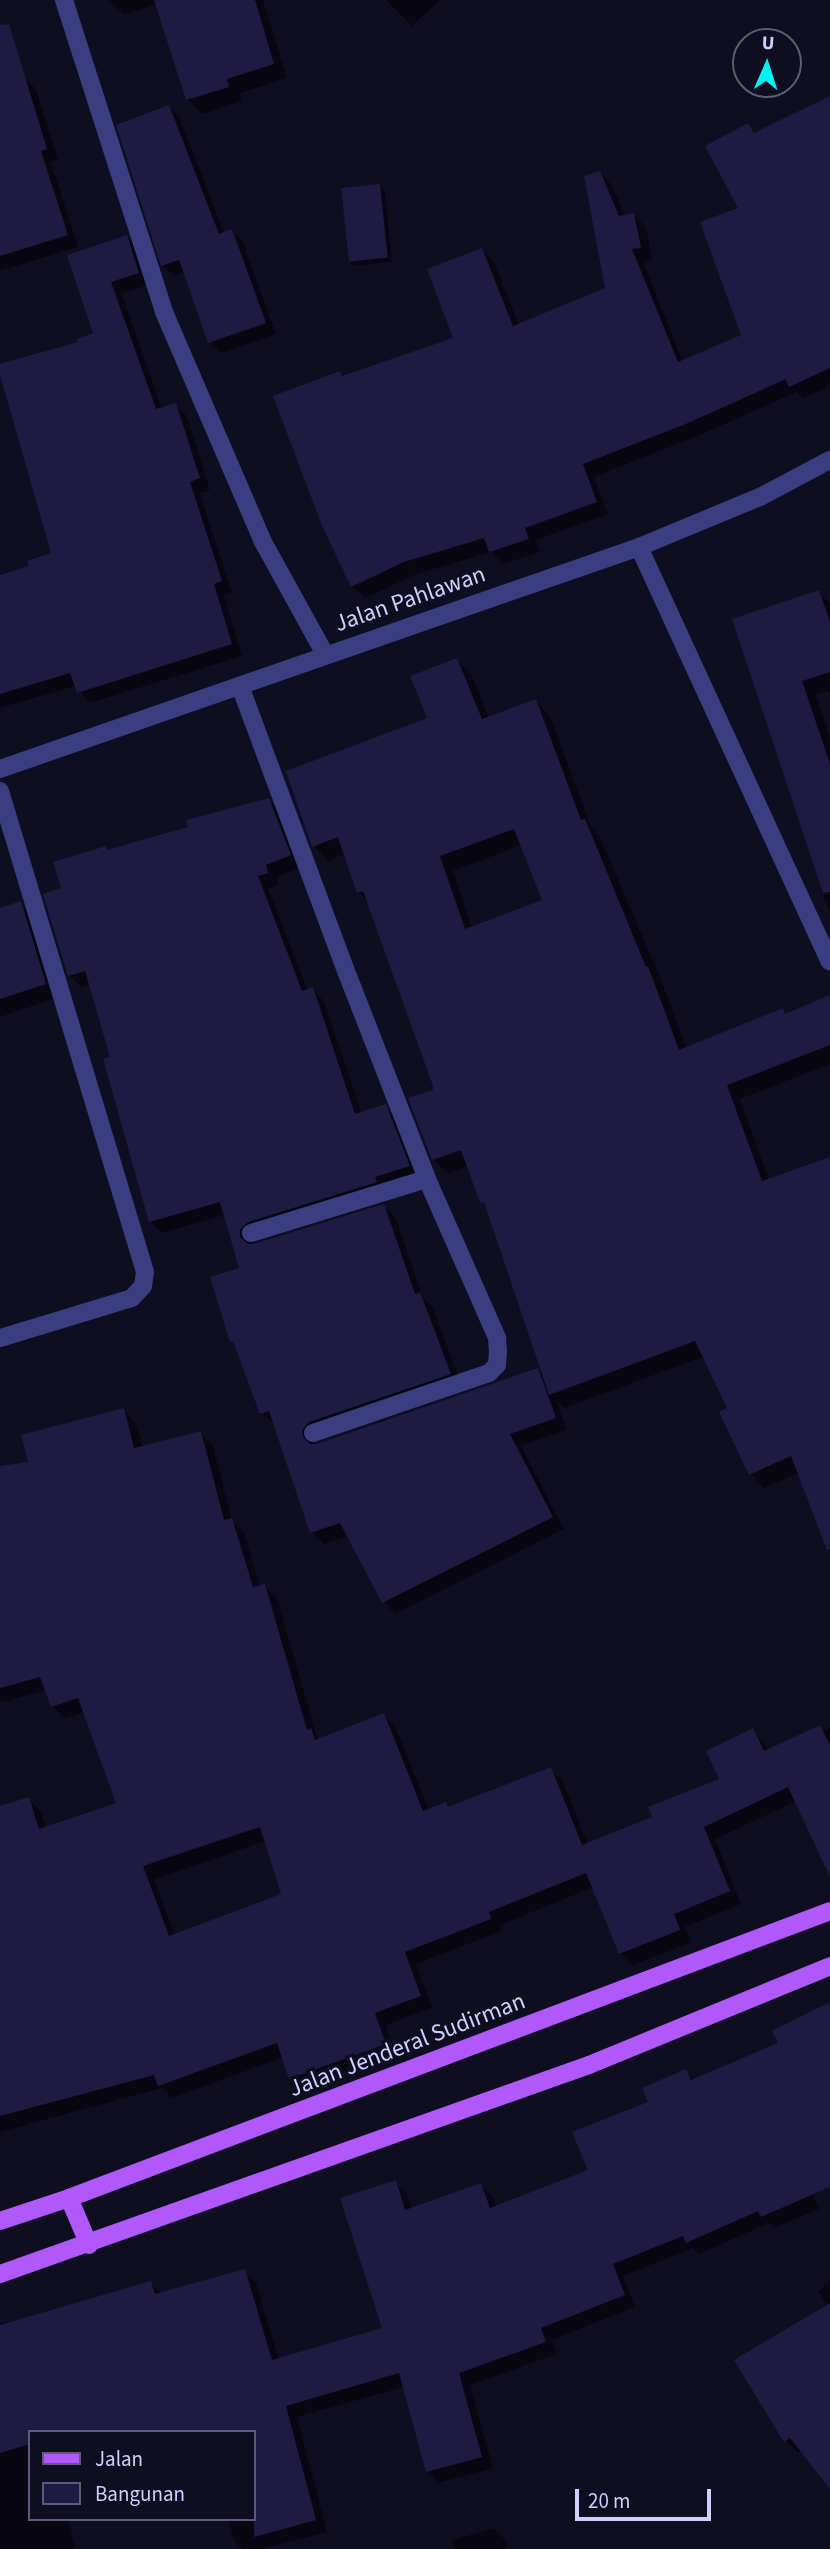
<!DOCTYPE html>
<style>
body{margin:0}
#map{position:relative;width:830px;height:2549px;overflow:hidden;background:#0f0e21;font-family:"Source Sans 3",sans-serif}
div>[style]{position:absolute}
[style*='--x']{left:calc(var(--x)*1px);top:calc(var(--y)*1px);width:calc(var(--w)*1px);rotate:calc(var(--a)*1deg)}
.shadow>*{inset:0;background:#0007}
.building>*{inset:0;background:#1f1a41;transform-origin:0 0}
.minor>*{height:18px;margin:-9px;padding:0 9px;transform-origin:9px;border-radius:9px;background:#3a3d7f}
.tertiary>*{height:18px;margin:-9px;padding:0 9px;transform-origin:9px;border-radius:9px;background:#3a3d7f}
.primary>*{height:18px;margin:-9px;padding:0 9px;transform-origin:9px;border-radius:9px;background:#b158fb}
span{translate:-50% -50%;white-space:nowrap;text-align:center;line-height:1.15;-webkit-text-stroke:7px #0f0e21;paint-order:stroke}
.street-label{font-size:24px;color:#d0cffe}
.legend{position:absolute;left:28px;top:2430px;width:228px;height:91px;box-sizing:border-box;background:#0f0e21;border:2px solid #5c5b79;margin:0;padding:9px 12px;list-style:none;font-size:21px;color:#d0cffe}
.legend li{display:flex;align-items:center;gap:14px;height:35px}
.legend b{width:35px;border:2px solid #5c5b79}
.north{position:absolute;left:732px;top:28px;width:70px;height:70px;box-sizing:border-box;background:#0f0e21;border:2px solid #5c5b79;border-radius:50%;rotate:3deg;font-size:19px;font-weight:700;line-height:28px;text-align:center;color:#d0cffe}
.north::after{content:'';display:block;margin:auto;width:24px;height:32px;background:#06eff3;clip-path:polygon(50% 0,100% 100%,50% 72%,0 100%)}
.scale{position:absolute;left:575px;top:2489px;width:136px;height:32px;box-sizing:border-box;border:4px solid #d0cffe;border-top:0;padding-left:9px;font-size:21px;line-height:24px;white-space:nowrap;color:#d0cffe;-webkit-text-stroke:5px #0f0e21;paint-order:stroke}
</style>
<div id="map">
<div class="shadow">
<div style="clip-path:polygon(109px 0,263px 0,287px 78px,240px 93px,242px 101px,202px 114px,188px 100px,157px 4px,124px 15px)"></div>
<div style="clip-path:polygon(386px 0,440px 0,412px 26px)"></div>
<div style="clip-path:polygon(24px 77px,36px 89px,58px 160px,51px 162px,78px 247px,0 271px,0 85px)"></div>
<div style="clip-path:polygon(169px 107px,180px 118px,224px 233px,232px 231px,243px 242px,276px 334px,221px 353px,210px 342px,185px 272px,174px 276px,163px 265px)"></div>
<div style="clip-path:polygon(748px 125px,756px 134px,830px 262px,830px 386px,803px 398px,797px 392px,700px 435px,594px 477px,608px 514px,536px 540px,540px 552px,503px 564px,491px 552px,417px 574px,365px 598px,352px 586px,340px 373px,345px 377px,455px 339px,482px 250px,494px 262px,519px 325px,607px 289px,600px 173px,612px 185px,625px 216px,634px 215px,646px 227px,652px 260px,643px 261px,683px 362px,744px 335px,741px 209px)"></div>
<div style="clip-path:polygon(380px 185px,385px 191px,392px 262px,354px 266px,348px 260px)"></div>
<div style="clip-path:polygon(127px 237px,138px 248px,150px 284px,122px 294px,162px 409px,175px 405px,187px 416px,210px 490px,200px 493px,232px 593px,224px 595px,242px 656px,90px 703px,76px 686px,0 708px,0 577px,31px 567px,53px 554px,0 366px,80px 343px,95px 334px,70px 256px)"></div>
<div style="clip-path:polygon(819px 592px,830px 603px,830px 691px,816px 695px,830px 739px,830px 914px,734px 620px)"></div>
<div style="clip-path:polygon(evenodd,457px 660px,471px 674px,489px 718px,536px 701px,550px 716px,591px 827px,599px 835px,662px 982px,686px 1048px,783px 1010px,787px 1015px,830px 997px,830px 1064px,740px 1099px,769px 1180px,830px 1159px,830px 1552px,799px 1473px,764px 1488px,750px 1474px,729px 1409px,705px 1356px,565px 1408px,556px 1400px,567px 1430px,521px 1446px,564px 1529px,395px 1614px,383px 1602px,348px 1536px,324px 1544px,312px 1532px,275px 1424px,261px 1413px,237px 1346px,232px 1341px,212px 1278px,241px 1269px,225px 1215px,162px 1233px,150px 1221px,112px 1058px,90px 984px,81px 987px,69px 975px,63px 889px,106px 848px,109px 852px,190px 828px,269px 800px,281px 812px,302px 867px,277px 877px,279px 885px,268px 888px,308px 991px,312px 989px,324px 1001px,362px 1114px,385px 1106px,397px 1118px,421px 1178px,260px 1234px,251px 1246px,384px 1206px,396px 1218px,423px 1298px,432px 1306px,462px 1386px,321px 1434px,313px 1446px,538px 1370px,544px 1376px,488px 1208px,482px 1202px,469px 1166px,447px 1173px,433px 1159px,435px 1086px,370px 904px,358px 892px,345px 854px,328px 861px,314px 846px,429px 719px,457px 660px,522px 845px,545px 901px,472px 928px,453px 871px,522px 845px)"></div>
<div style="clip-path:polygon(21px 903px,34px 917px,59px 997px,0 1017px,0 910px)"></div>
<div style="clip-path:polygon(evenodd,124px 1410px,136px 1423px,143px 1448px,201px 1433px,213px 1446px,232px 1521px,244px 1532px,260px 1587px,264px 1586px,277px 1598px,317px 1737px,320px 1740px,384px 1715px,396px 1728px,429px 1810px,446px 1804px,450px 1808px,550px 1769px,563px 1781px,588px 1844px,654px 1818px,722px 1780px,752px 1730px,769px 1750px,820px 1727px,824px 1731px,830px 1728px,830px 1865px,797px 1801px,715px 1839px,741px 1904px,685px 1927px,691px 1943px,633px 1965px,620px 1953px,594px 1887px,500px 1925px,502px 1931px,416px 1964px,432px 2008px,386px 2025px,397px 2057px,303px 2090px,291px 2078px,284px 2057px,172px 2098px,162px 2088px,0 2132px,0 1808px,29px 1799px,41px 1812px,46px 1828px,118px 1804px,85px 1712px,65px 1719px,53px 1706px,47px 1690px,0 1703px,0 1490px,124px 1410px,266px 1841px,283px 1895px,175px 1936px,154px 1879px,266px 1841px)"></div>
<div style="clip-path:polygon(830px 2004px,830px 2169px,807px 2181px,819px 2209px,774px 2228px,769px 2223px,699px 2254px,693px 2248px,623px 2276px,635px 2307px,552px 2340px,557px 2354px,470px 2385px,493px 2468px,439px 2483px,427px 2471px,404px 2387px,297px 2417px,327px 2532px,262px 2549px,242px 2549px,234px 2541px,228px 2519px,254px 2519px,254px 2432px,30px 2432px,30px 2519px,68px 2519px,75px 2549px,0 2549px,0 2323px,26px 2319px,151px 2283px,162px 2294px,244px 2271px,256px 2283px,279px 2360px,384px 2330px,395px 2182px,407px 2194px,412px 2209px,481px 2185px,493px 2197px,496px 2207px,590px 2171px,651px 2103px,686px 2071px,695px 2080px,780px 2044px)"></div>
<div style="clip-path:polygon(830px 2282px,830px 2486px,802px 2451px,798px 2453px,785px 2440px,828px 2306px,818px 2291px)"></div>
<div style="clip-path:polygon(494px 2528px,505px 2540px,507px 2549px,454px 2549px,452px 2540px)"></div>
</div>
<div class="building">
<div style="clip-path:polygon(154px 0,255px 0,274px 64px,227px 79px,229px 87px,186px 100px)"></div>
<div style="clip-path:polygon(9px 24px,47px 149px,41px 151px,68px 235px,0 256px,0 25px)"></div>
<div style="clip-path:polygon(830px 96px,830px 368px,789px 387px,786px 379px,688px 423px,583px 464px,597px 502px,525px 528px,529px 539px,489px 552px,484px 538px,404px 562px,351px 587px,321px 523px,273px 396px,340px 371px,342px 376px,453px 338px,427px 269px,482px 248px,513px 326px,605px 288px,584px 176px,600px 171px,619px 216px,634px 213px,641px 248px,632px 249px,678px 362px,741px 335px,700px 222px,738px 208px,705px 146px,748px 123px,754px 133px)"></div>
<div style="clip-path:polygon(169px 105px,219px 234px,232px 229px,266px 323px,208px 343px,179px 260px,161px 266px,116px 125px)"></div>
<div style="left:380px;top:184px;width:74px;height:39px;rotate:84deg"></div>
<div style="clip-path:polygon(127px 235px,139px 273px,111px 282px,156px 409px,176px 403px,200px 478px,190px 482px,222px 581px,214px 584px,232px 644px,77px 693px,70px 673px,0 694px,0 575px,29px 566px,27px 561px,51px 553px,0 375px,0 364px,78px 342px,77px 339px,93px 333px,67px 255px)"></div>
<div style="clip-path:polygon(819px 590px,830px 622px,830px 672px,802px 681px,830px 764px,830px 892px,823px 893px,732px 619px)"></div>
<div style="clip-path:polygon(evenodd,457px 658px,482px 719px,536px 699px,581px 820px,585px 819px,646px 967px,648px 966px,679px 1050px,783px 1008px,785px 1014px,830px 995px,830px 1045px,727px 1085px,762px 1181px,830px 1157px,830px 1549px,827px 1550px,791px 1456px,749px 1475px,719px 1412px,727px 1408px,695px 1341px,549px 1395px,484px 1202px,480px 1203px,461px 1150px,432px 1160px,408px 1098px,433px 1090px,433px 1086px,363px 891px,357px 893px,338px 837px,312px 847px,286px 771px,427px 718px,410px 676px,457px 658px,514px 829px,542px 900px,465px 929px,440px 856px,514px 829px)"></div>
<div style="clip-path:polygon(269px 798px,291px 855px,266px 865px,268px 873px,258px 876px,302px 991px,313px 987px,355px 1114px,386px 1104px,410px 1166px,375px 1177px,377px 1182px,248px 1222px,240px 1230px,240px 1237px,248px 1244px,254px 1244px,384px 1204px,415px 1294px,420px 1292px,451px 1374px,309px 1422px,302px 1430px,303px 1437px,310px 1444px,317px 1444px,538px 1368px,556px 1418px,510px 1434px,553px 1517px,382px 1603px,340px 1523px,310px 1533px,269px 1411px,260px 1414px,233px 1341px,230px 1342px,210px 1277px,239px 1268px,220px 1202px,149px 1222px,103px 1059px,110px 1057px,85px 971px,68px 976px,43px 894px,61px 888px,53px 862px,106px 846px,107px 850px,188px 827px,186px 820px)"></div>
<div style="clip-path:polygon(21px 901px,46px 984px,0 999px,0 908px)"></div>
<div style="clip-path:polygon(evenodd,124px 1408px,134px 1448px,201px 1431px,224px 1520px,232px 1518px,253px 1587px,265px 1584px,307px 1730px,311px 1728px,315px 1740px,384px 1713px,423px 1811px,446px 1802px,448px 1807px,551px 1767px,582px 1845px,652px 1817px,648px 1807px,719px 1779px,706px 1751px,753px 1728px,764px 1751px,820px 1725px,830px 1745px,830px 1877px,788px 1787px,704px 1827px,730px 1891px,674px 1914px,680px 1930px,619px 1954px,586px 1873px,489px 1912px,491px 1919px,405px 1952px,421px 1996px,375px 2013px,386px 2044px,289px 2079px,277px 2043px,158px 2086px,154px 2075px,0 2116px,0 1806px,29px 1797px,39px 1829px,116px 1803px,78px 1698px,51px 1707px,40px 1677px,0 1688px,0 1466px,28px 1462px,21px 1435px,124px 1408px,260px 1827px,281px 1894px,169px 1936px,143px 1866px,260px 1827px)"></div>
<div style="clip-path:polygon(830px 2002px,830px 2187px,761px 2217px,758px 2211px,686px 2243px,683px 2236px,613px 2264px,625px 2295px,541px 2328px,546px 2342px,459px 2373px,482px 2457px,426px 2472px,399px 2373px,286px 2406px,316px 2520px,254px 2537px,254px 2432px,30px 2432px,30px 2444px,0 2453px,0 2325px,151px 2281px,155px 2294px,245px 2269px,272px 2360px,382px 2328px,340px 2198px,396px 2180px,405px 2210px,481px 2183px,490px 2208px,588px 2170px,572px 2132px,648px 2102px,642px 2088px,686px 2069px,691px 2080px,778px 2043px,772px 2031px)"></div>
<div style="clip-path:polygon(830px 2303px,830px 2489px,790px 2438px,784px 2442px,734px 2360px)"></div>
</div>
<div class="minor">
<div style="--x:64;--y:0;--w:328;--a:72.2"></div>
<div style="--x:164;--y:312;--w:248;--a:66.7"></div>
<div style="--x:262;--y:540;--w:130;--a:61.1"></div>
<div style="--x:639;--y:547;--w:456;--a:65.3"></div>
<div style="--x:240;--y:686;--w:309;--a:69.6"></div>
<div style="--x:348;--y:976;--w:218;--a:68.7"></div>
<div style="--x:427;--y:1179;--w:174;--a:66.2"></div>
<div style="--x:497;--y:1338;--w:13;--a:86"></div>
<div style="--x:498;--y:1351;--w:14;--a:94"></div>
<div style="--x:497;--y:1365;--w:11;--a:135"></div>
<div style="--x:489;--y:1373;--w:186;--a:161.2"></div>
<div style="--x:0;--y:791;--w:502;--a:73.22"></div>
<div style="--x:145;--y:1272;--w:14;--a:98"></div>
<div style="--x:143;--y:1286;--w:16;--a:133"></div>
<div style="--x:132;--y:1298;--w:138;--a:163.1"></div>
<div style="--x:251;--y:1233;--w:184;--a:-17.1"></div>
</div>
<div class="tertiary">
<div style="--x:0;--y:769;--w:676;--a:-19.16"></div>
<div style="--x:639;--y:547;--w:131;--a:-22.5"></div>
<div style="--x:760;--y:497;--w:79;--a:-27.9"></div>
</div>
<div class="primary">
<div style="--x:69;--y:2198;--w:51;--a:66.9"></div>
<div style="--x:0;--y:2221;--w:73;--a:-18.4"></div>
<div style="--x:69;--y:2198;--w:813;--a:-20.66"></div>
<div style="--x:0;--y:2274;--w:625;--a:-19.54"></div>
<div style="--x:589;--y:2065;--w:261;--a:-22.3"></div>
</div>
<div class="street-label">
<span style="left:410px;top:599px;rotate:-19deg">Jalan Pahlawan</span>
<span style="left:407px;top:2045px;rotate:-21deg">Jalan Jenderal Sudirman</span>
</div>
<ul class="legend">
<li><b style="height:9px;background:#b158fb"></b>Jalan</li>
<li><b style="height:19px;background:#1f1a41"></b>Bangunan</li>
</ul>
<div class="north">U</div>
<div class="scale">20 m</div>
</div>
